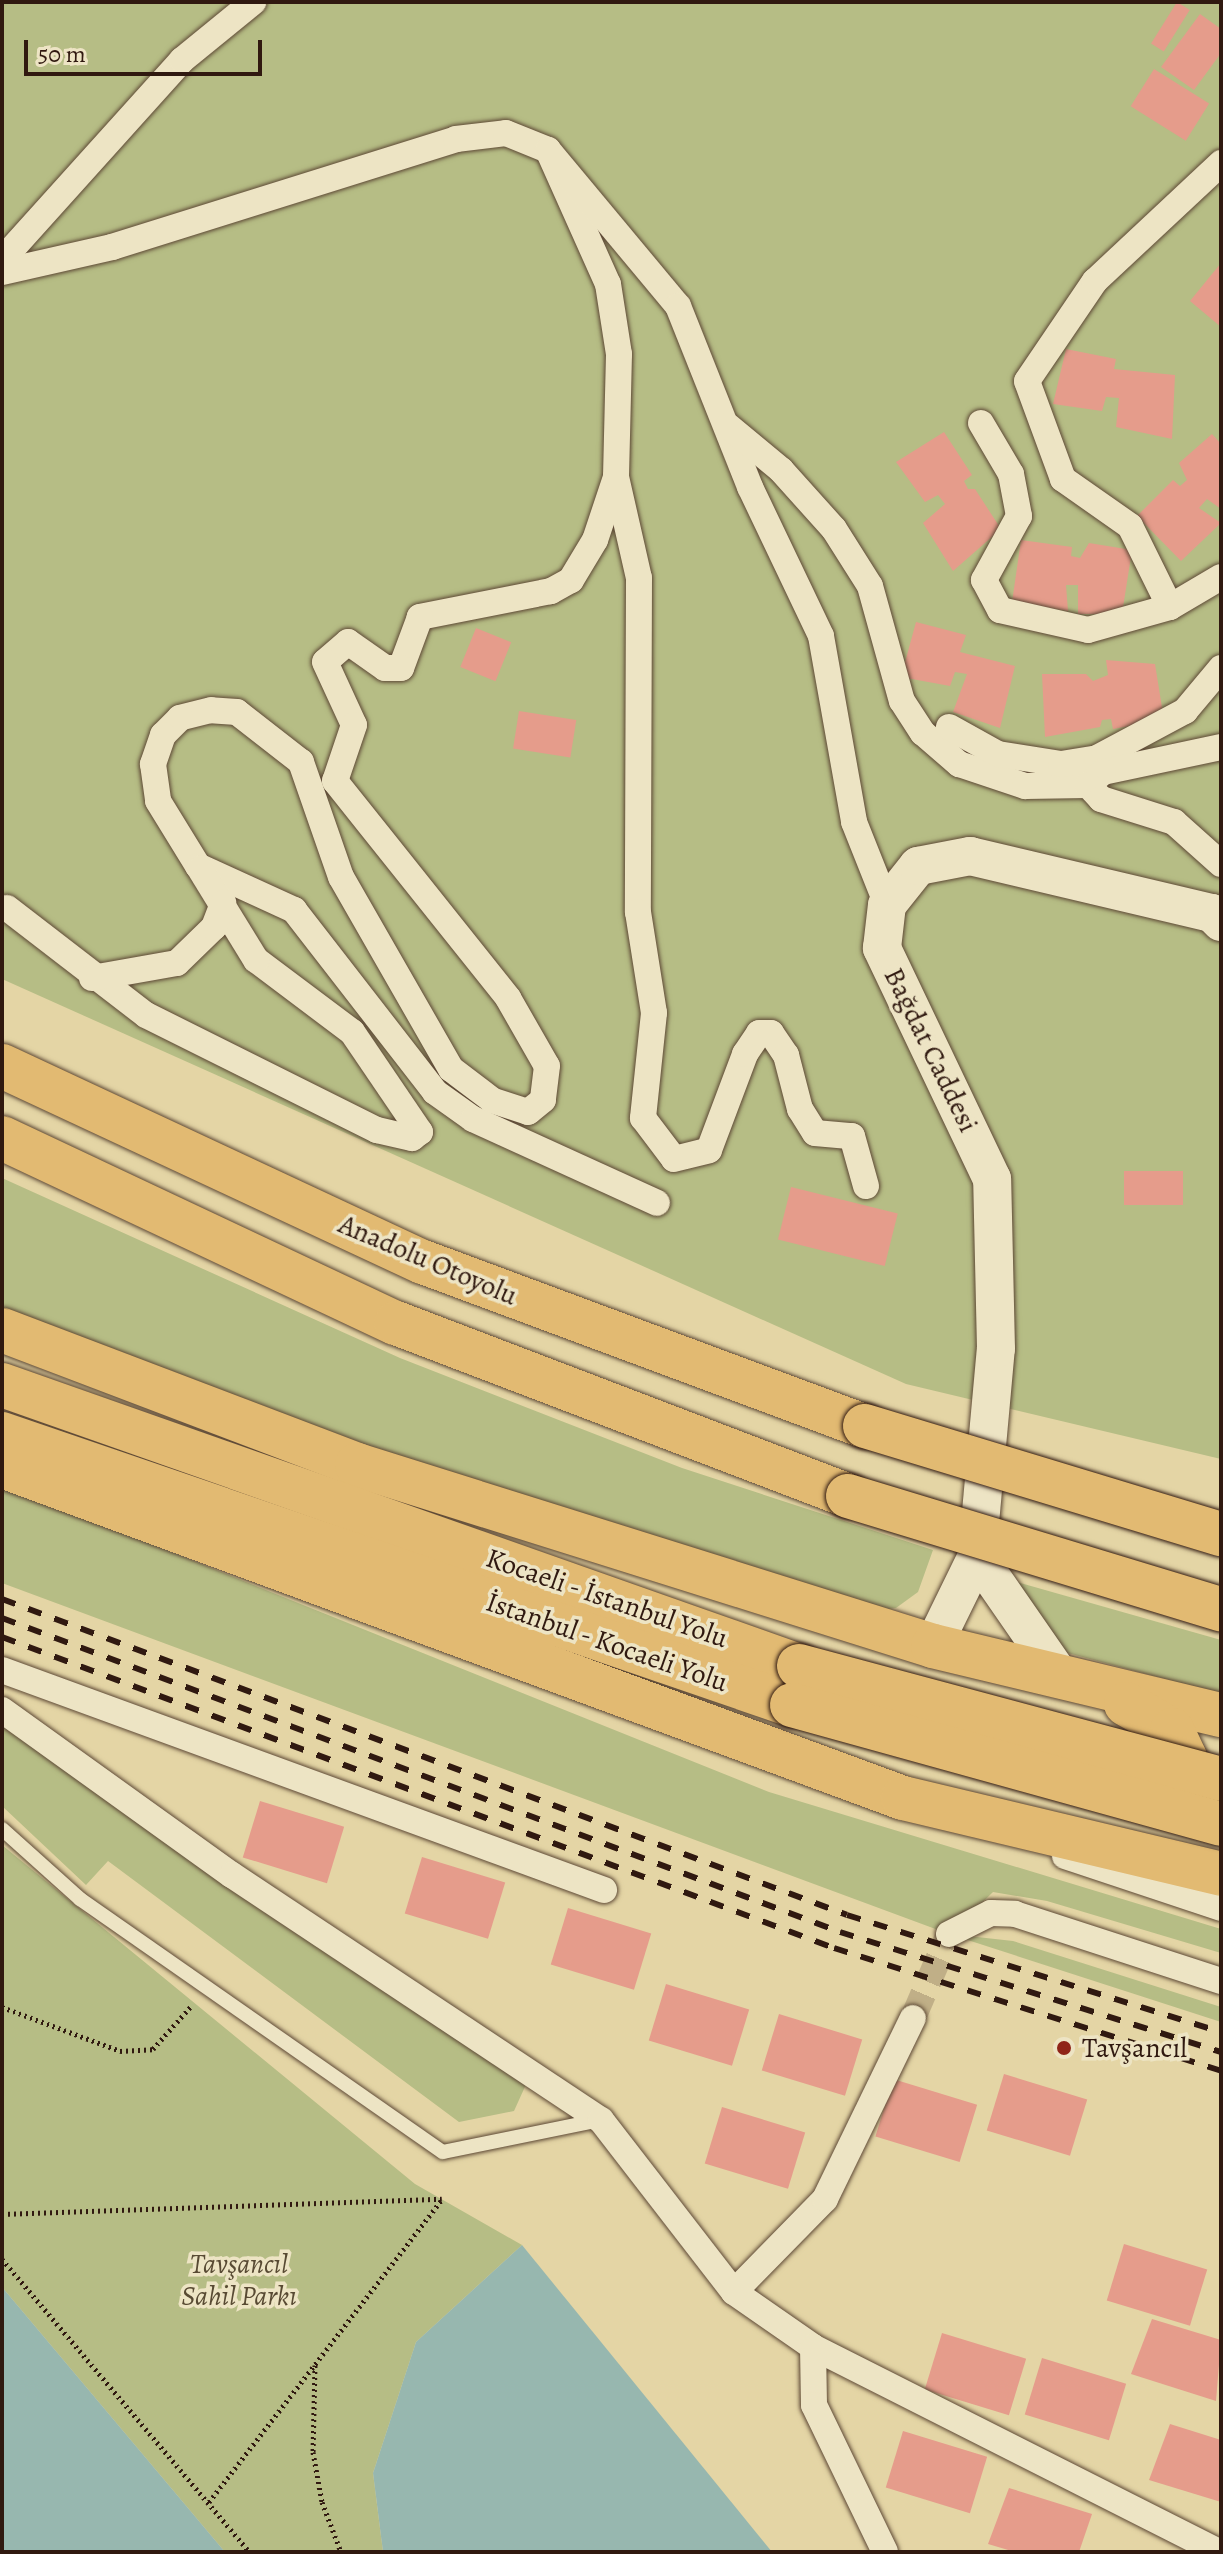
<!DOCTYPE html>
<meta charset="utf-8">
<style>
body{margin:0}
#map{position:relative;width:1223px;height:2554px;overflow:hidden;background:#e4d5a5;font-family:Alegreya,serif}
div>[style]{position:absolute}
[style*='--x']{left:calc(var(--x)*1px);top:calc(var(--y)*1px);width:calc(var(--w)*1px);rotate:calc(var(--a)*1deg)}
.green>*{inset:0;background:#b6bd85}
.water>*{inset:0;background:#97b7af}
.building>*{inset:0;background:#e59c8b;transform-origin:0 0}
.street-tunnel>*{height:26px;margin-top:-13px;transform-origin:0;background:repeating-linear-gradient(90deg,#c0af87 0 26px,transparent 0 39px)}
.path>*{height:5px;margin-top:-2.5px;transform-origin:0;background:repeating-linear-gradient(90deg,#301910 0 2px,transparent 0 6px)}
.roads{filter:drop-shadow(0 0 2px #5d4835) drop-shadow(0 0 2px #5d4835)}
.lane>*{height:14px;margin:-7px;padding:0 7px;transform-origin:7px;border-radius:7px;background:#ede4c4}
.street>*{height:26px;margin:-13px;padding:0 13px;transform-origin:13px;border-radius:13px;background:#ede4c4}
.secondary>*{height:38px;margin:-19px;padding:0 19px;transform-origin:19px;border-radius:19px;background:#ede4c4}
.highway>*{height:44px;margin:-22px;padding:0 22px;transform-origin:22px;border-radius:22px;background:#e2ba72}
.rail>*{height:6px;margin-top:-3px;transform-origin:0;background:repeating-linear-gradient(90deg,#301910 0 14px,transparent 0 28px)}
.bridges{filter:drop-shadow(0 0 2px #301910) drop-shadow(0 0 2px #301910)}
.highway-bridge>*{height:44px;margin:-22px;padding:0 22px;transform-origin:22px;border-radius:22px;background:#e2ba72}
.dots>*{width:22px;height:22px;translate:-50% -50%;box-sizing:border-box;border:4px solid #ede4c4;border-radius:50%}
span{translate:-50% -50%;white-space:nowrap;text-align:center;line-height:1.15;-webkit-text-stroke:7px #ede4c4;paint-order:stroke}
.street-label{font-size:28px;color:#301910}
.poi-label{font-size:28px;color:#301910}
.left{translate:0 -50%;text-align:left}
.park-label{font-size:28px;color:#584a33;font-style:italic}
.frame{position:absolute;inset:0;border:4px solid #301910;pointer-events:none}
.scale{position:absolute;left:24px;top:40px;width:238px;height:36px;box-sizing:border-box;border:4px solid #301910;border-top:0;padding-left:10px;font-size:24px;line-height:28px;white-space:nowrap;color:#301910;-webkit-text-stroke:6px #ede4c4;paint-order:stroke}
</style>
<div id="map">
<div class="green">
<div style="clip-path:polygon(2px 2px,1221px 2px,1221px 1459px,906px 1384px,2px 979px)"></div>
<div style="clip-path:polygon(2px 1178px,400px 1358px,682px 1468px,933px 1550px,918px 1592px,896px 1608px,868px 1612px,350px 1449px,2px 1315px)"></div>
<div style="clip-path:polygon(2px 1484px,769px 1792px,1221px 1929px,1221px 1953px,1047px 1901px,993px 1892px,950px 1934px,1013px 1941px,1221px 2007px,1221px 2022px,949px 1934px,2px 1583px)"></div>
<div style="clip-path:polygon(1003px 1578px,1221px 1640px,1221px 1694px,1064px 1652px)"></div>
<div style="clip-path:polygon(2px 1718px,528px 2080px,514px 2111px,459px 2122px,108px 1861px,86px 1885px,2px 1806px)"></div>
<div style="clip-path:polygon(2px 1845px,415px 2184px,522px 2245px,416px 2342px,373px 2473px,383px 2552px,225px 2552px,2px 2287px)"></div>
</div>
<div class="water">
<div style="clip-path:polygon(522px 2245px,772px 2552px,383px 2552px,373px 2473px,416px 2342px)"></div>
<div style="clip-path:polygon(2px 2287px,225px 2552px,2px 2552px)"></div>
</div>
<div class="building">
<div style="left:1177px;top:2px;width:15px;height:49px;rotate:32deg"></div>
<div style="clip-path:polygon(1200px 14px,1221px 29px,1221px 53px,1194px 90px,1161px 67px)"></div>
<div style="left:1154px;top:69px;width:65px;height:44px;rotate:32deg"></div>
<div style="clip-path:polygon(1221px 263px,1221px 327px,1190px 301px)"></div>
<div style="clip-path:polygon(1066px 349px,1116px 359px,1114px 369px,1175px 375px,1172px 439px,1116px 427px,1119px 398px,1106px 397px,1102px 411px,1053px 404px)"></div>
<div style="clip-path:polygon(944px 432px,972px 475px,964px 481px,968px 489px,975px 489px,1001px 529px,953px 571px,923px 523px,945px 504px,938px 495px,925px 502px,896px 462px)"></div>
<div style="clip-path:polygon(1212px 434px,1221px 444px,1221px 509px,1207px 499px,1199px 508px,1221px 523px,1181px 561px,1137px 516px,1173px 480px,1180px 486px,1187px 480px,1179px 463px)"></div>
<div style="clip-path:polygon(1021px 540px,1072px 547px,1071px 556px,1080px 558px,1089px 543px,1132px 550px,1122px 614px,1078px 614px,1078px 585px,1066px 585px,1068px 611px,1012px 602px)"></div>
<div style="clip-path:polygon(916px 622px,966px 635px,960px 652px,1015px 666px,1000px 728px,953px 712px,967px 674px,955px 672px,950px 686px,901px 677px)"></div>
<div style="left:476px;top:628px;width:38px;height:42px;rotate:22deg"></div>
<div style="clip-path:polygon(1106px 660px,1155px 664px,1164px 720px,1113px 729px,1111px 719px,1102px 720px,1100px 727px,1045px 737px,1042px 674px,1086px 674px,1093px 681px,1108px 675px)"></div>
<div style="left:519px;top:711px;width:58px;height:38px;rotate:9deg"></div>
<div style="left:1124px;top:1171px;width:59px;height:34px"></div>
<div style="left:791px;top:1187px;width:110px;height:54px;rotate:14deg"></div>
<div style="left:260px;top:1801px;width:88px;height:59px;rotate:17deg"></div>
<div style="left:422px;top:1857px;width:87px;height:59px;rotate:17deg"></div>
<div style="left:568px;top:1908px;width:87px;height:59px;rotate:17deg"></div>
<div style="left:666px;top:1984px;width:87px;height:59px;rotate:17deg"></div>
<div style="left:779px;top:2014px;width:87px;height:59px;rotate:17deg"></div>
<div style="left:1004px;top:2074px;width:87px;height:59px;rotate:17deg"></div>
<div style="left:893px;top:2079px;width:88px;height:60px;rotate:17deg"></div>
<div style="left:722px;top:2107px;width:87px;height:59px;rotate:17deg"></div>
<div style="left:1124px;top:2244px;width:87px;height:59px;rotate:17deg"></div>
<div style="clip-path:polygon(1152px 2319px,1221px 2340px,1216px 2401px,1131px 2374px)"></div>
<div style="left:942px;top:2333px;width:88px;height:59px;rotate:17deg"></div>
<div style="left:1042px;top:2358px;width:88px;height:59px;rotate:17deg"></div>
<div style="clip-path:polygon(1170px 2424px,1221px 2440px,1221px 2502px,1149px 2480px)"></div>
<div style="left:903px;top:2431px;width:88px;height:59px;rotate:17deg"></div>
<div style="clip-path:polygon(1009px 2488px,1092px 2514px,1079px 2552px,1015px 2552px,988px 2544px)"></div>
</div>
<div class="street-tunnel">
<div style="--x:913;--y:2018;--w:91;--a:-66.8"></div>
</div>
<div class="path">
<div style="--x:2;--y:2007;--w:126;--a:20.4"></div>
<div style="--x:120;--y:2051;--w:33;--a:-3"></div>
<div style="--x:153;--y:2049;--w:59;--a:-48.4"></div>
<div style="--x:2;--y:2214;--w:440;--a:-2"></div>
<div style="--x:2;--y:2259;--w:384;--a:49.8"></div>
<div style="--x:315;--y:2365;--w:87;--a:91.3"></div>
<div style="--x:313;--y:2452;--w:51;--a:79.8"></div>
<div style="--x:322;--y:2502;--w:53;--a:69.2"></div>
<div style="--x:209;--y:2502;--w:382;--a:-52.4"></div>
</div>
<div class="roads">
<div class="lane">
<div style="--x:2;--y:1829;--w:105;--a:41.9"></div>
<div style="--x:80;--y:1899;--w:442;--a:34.9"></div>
<div style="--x:443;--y:2152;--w:160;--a:-11.5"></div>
</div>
<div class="street">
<div style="--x:548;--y:150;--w:147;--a:65.9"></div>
<div style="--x:608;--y:284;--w:71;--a:81.1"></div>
<div style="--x:619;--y:354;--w:123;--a:91.4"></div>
<div style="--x:616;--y:477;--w:66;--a:108.4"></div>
<div style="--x:595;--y:540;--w:47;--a:121"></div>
<div style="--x:571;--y:580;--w:23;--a:151"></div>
<div style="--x:551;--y:591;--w:134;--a:168.8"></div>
<div style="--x:420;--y:617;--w:54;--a:110.4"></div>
<div style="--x:401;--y:668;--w:16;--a:180"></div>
<div style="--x:385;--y:668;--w:45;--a:-144.9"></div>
<div style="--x:348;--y:642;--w:30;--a:139"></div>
<div style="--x:325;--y:662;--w:69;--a:65.3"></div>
<div style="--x:354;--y:725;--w:59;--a:108.7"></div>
<div style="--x:335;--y:781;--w:278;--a:51.4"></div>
<div style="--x:508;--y:998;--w:78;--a:60.2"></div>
<div style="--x:547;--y:1066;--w:34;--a:97"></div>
<div style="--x:543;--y:1100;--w:19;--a:141"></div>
<div style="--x:528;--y:1112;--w:38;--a:-162"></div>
<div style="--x:492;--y:1100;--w:51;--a:-142.9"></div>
<div style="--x:451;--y:1069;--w:221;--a:-119.8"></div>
<div style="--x:341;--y:877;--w:122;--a:-109.2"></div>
<div style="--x:301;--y:762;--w:81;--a:-142"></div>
<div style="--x:237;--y:712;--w:26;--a:-176"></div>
<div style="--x:211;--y:710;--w:32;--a:166"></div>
<div style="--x:180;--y:718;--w:24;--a:135"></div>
<div style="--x:163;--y:735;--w:31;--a:109"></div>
<div style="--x:153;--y:764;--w:37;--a:82"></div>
<div style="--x:158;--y:801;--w:76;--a:58.4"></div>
<div style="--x:198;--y:866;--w:106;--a:24.6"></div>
<div style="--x:294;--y:910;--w:230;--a:52.2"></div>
<div style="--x:435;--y:1092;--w:47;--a:35.4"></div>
<div style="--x:473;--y:1119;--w:202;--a:24.5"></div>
<div style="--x:2;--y:260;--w:269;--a:-48"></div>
<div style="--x:182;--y:60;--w:92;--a:-39.2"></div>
<div style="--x:2;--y:272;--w:113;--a:-12.8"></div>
<div style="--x:112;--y:247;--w:361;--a:-17.4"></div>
<div style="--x:456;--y:139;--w:50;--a:-6.8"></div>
<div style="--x:506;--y:133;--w:45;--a:22"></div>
<div style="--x:548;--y:150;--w:203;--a:50.2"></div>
<div style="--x:678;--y:306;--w:195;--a:68.3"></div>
<div style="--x:750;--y:487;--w:165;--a:64.5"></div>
<div style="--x:821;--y:636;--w:189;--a:79.9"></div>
<div style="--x:854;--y:822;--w:89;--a:68.3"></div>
<div style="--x:981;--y:423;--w:59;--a:59.5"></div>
<div style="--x:1011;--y:474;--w:43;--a:79.2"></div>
<div style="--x:1019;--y:516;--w:73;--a:118.7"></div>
<div style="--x:984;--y:580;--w:34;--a:62"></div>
<div style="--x:1000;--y:610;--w:90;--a:12.8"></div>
<div style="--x:1088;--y:630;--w:85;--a:-15.7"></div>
<div style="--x:1170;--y:607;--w:59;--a:-30.5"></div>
<div style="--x:728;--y:426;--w:69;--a:39.7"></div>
<div style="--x:781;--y:470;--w:79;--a:48.1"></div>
<div style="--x:834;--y:529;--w:67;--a:57.7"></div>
<div style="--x:870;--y:586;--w:119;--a:74.5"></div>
<div style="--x:902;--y:701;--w:38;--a:57"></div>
<div style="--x:923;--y:733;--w:48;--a:40.7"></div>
<div style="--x:959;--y:764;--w:70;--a:18.4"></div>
<div style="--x:1025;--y:786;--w:63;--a:-0.9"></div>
<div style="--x:616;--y:477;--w:104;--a:77.2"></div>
<div style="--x:639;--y:578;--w:334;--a:90.2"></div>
<div style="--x:638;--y:912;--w:102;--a:81"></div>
<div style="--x:654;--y:1013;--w:106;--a:96"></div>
<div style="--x:643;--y:1118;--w:51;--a:52.9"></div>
<div style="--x:674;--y:1159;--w:36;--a:-14"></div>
<div style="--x:709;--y:1150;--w:103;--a:-69.4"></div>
<div style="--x:745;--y:1054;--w:25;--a:-56"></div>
<div style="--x:759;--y:1033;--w:12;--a:0"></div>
<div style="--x:771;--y:1033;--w:27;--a:56"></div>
<div style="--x:786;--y:1055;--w:56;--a:75.5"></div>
<div style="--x:800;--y:1109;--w:28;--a:58"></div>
<div style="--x:815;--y:1133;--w:37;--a:5"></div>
<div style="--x:852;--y:1136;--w:52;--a:74.4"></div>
<div style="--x:1170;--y:607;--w:90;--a:-116.3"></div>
<div style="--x:1130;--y:526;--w:82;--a:-145"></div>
<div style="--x:1063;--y:479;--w:104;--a:-110.2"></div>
<div style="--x:1027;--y:381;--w:121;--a:-55.8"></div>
<div style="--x:1095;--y:281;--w:173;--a:-43.1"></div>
<div style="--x:949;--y:727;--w:56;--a:28.9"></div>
<div style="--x:998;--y:754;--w:64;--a:9"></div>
<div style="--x:1061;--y:764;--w:36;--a:-9"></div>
<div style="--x:1097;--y:758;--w:100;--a:-28.1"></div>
<div style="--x:1185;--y:711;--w:56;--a:-50.1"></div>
<div style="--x:1221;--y:747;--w:121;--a:168"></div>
<div style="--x:1103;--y:772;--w:20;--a:139"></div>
<div style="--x:1088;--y:785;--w:19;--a:47"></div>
<div style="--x:1101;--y:799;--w:77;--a:17.5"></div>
<div style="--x:1174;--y:822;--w:63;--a:41.8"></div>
<div style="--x:7;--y:908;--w:175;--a:37.6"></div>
<div style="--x:146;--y:1015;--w:258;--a:26.5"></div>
<div style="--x:377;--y:1130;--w:36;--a:13"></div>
<div style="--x:412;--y:1138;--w:10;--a:-37"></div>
<div style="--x:420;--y:1132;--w:121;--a:-124.2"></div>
<div style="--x:352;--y:1032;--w:120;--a:-143.1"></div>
<div style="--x:256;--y:960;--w:107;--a:-121.6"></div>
<div style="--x:92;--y:978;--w:86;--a:-10"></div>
<div style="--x:177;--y:963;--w:52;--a:-44.2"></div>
<div style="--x:214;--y:927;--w:26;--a:-69"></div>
<div style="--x:2;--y:1670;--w:641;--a:20.07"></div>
<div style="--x:2;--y:1710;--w:283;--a:35.7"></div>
<div style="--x:232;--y:1875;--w:443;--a:33.6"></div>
<div style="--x:601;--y:2120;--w:217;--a:52.3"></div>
<div style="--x:734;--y:2292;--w:96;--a:34.8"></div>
<div style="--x:813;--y:2347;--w:455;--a:26.8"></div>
<div style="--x:1065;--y:1856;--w:164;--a:18.4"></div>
<div style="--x:949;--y:1934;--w:47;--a:-26.6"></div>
<div style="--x:991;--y:1913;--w:24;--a:2"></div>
<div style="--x:1015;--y:1914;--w:217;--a:18"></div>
<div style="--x:734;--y:2292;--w:130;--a:-45.6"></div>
<div style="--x:825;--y:2199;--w:201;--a:-64.1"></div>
<div style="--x:813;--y:2347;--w:58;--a:89"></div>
<div style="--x:814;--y:2405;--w:163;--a:64.2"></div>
</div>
<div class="secondary">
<div style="--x:977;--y:1556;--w:208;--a:-84.8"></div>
<div style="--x:996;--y:1349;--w:170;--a:-91.3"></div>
<div style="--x:992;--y:1179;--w:256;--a:-115.5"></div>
<div style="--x:882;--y:948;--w:43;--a:-83.4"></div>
<div style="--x:887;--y:905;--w:50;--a:-51.5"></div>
<div style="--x:918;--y:866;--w:53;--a:-10.9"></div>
<div style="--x:970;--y:856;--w:249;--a:13.3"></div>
<div style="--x:1212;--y:913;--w:13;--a:45"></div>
<div style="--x:933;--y:1646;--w:100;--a:-63.9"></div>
<div style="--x:977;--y:1556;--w:142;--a:55.3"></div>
</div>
<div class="highway">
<div style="--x:2;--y:1066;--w:464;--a:25"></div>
<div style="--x:423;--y:1262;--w:471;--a:20.4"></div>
<div style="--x:2;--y:1138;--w:435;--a:25.2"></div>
<div style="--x:396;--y:1323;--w:484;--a:20.9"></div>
<div style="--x:2;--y:1330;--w:380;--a:20.8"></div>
<div style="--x:357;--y:1465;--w:604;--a:17.44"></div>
<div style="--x:933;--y:1646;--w:296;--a:13.5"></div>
<div style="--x:2;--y:1385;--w:845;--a:19.42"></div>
<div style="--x:2;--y:1434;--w:835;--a:18.93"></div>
<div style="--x:2;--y:1466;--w:960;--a:20.23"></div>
<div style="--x:903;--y:1798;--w:327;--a:13.4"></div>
<div style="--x:1126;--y:1704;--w:53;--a:29.5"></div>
<div style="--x:1172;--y:1730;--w:31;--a:65"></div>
<div style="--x:1185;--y:1758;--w:47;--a:102.3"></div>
</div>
</div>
<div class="rail">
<div style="--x:2;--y:1599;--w:902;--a:20.5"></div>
<div style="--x:847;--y:1915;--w:392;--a:17.4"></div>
<div style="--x:2;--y:1618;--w:895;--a:20.54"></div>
<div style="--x:840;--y:1932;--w:399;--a:17.5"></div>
<div style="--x:2;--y:1637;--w:888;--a:20.5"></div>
<div style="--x:834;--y:1948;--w:406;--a:17.6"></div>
</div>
<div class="bridges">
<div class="highway-bridge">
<div style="--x:865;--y:1426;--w:372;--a:16.9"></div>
<div style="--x:848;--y:1496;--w:390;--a:16.9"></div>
<div style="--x:799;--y:1666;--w:437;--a:15"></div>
<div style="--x:792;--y:1705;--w:445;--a:15.5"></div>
</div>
</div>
<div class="dots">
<div style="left:1064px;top:2048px;background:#8f2418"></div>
</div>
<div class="street-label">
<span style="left:931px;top:1050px;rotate:64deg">Bağdat Caddesi</span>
<span style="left:428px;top:1260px;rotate:23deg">Anadolu Otoyolu</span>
<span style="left:607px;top:1598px;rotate:19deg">Kocaeli - İstanbul Yolu</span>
<span style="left:607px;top:1642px;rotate:19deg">İstanbul - Kocaeli Yolu</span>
</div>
<div class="poi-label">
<span class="left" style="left:1082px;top:2048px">Tavşancıl</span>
</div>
<div class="park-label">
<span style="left:239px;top:2280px">Tavşancıl<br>Sahil Parkı</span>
</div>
<div class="frame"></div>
<div class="scale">50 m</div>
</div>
